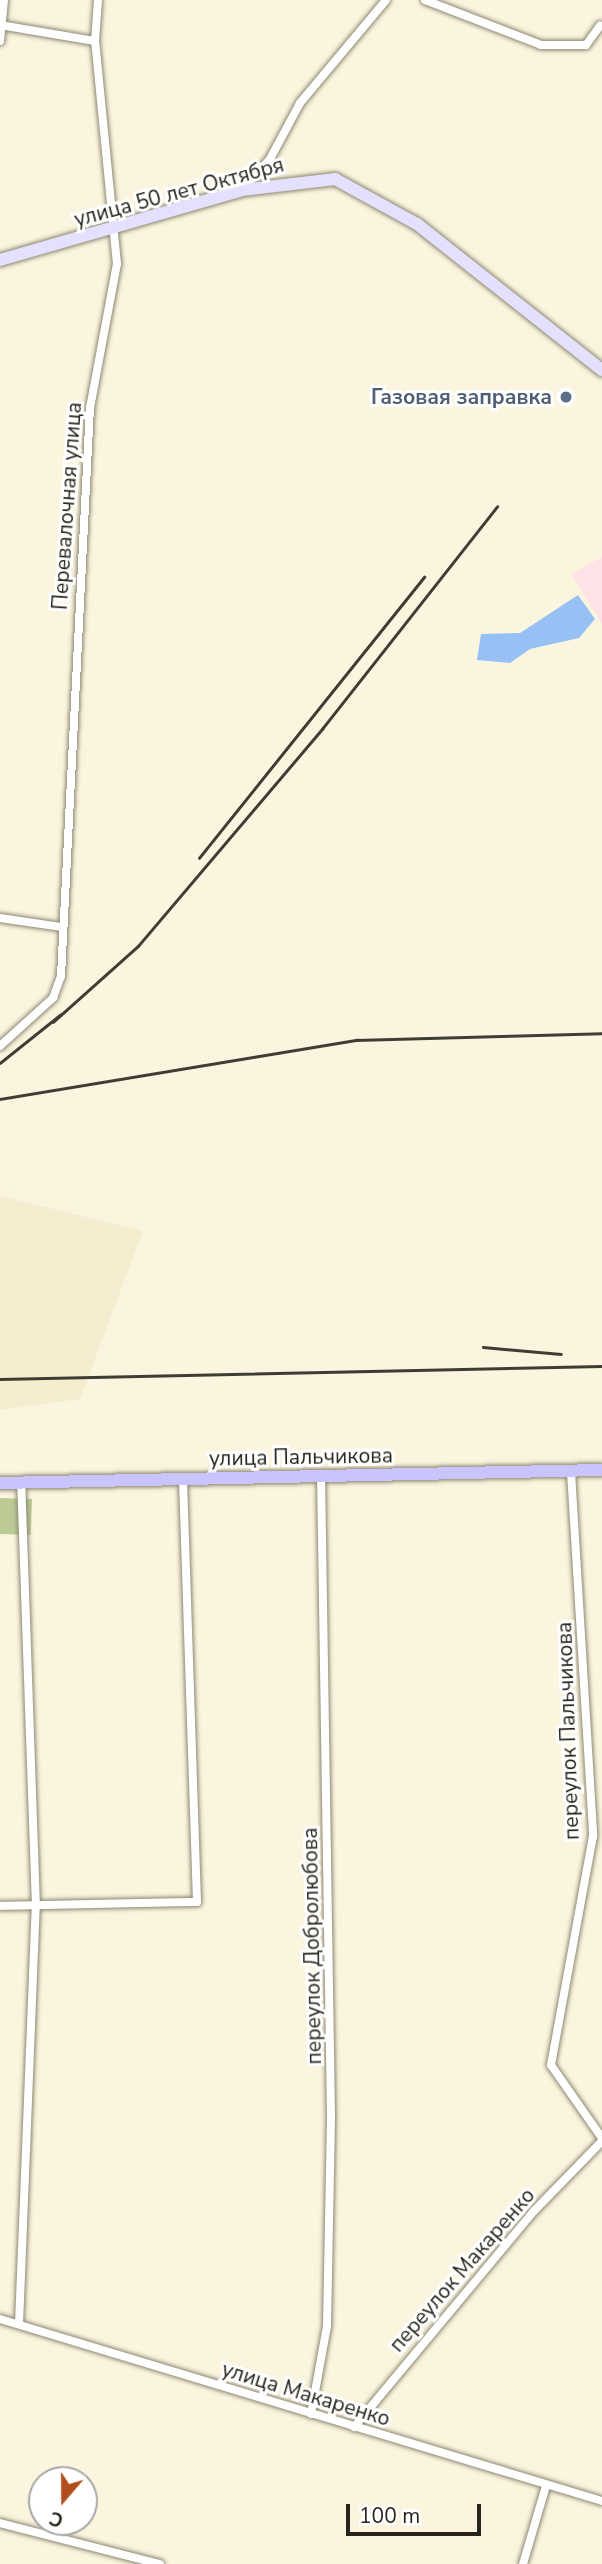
<!DOCTYPE html>
<meta charset="utf-8">
<style>
body{margin:0}
#map{position:relative;width:602px;height:2564px;overflow:hidden;background:#fbf5df;font-family:"Nunito Sans",sans-serif}
div>[style]{position:absolute}
[style*='--x']{left:calc(var(--x)*1px);top:calc(var(--y)*1px);width:calc(var(--w)*1px);rotate:calc(var(--a)*1deg)}
.built>*{inset:0;background:#f5edcf}
.industrial>*{inset:0;background:#fee3e6}
.green>*{inset:0;background:#bccb94;transform-origin:0 0}
.water>*{inset:0;background:#97c0f5}
.roads{filter:drop-shadow(0 0 2px #8d8873) drop-shadow(0 0 2px #8d8873)}
.minor>*{height:8px;margin:-4px;padding:0 4px;transform-origin:4px;border-radius:4px;background:#fff}
.secondary>*{height:12px;margin:-6px;padding:0 6px;transform-origin:6px;border-radius:6px;background:#e4e1fe}
.primary>*{height:12px;margin:-6px;padding:0 6px;transform-origin:6px;border-radius:6px;background:#cac4fc}
.rail>*{height:2.5px;margin:-1.25px;padding:0 1.25px;transform-origin:1.25px;border-radius:1.25px;background:#3f3d33}
.dots>*{width:19px;height:19px;translate:-50% -50%;box-sizing:border-box;border:4px solid #fff;border-radius:50%}
span{translate:-50% -50%;white-space:nowrap;text-align:center;line-height:1.15;-webkit-text-stroke:6px #fff;paint-order:stroke}
.street-label{font-size:21px;color:#26241c}
.service-label{font-size:21px;color:#4e5e75;font-weight:700}
.right{translate:-100% -50%;text-align:right}
.north{position:absolute;left:28px;top:2466px;width:70px;height:70px;box-sizing:border-box;background:#fff;border:2px solid #a8a7a4;border-radius:50%;rotate:200deg;font-size:19px;font-weight:700;line-height:28px;text-align:center;color:#26241c}
.north::after{content:'';display:block;margin:auto;width:24px;height:32px;background:#b24d1d;clip-path:polygon(50% 0,100% 100%,50% 72%,0 100%)}
.scale{position:absolute;left:346px;top:2504px;width:135px;height:32px;box-sizing:border-box;border:4px solid #26241c;border-top:0;padding-left:9px;font-size:21px;line-height:24px;white-space:nowrap;color:#26241c;-webkit-text-stroke:5px #fff;paint-order:stroke}
</style>
<div id="map">
<div class="built">
<div style="clip-path:polygon(0 1196px,143px 1231px,80px 1399px,0 1410px)"></div>
</div>
<div class="industrial">
<div style="clip-path:polygon(602px 557px,602px 624px,571px 574px)"></div>
</div>
<div class="green">
<div style="left:32px;top:1499px;width:36px;height:32px;rotate:92deg"></div>
</div>
<div class="water">
<div style="clip-path:polygon(578px 595px,595px 619px,579px 638px,530px 649px,510px 663px,477px 660px,481px 634px,520px 633px)"></div>
</div>
<div class="roads">
<div class="minor">
<div style="--x:425;--y:0;--w:124;--a:21.2"></div>
<div style="--x:541;--y:45;--w:45;--a:0"></div>
<div style="--x:586;--y:45;--w:24;--a:-54"></div>
<div style="--x:0;--y:25;--w:96;--a:9.6"></div>
<div style="--x:0;--y:41;--w:41;--a:-84.4"></div>
<div style="--x:242;--y:190;--w:42;--a:-47.9"></div>
<div style="--x:270;--y:159;--w:64;--a:-61.8"></div>
<div style="--x:300;--y:103;--w:134;--a:-50.1"></div>
<div style="--x:0;--y:918;--w:63;--a:8.3"></div>
<div style="--x:0;--y:1046;--w:72;--a:-42.2"></div>
<div style="--x:53;--y:998;--w:23;--a:-70"></div>
<div style="--x:61;--y:976;--w:569;--a:-87.08"></div>
<div style="--x:90;--y:408;--w:147;--a:-79.4"></div>
<div style="--x:117;--y:264;--w:224;--a:-95.6"></div>
<div style="--x:95;--y:41;--w:41;--a:-85.8"></div>
<div style="--x:571;--y:1472;--w:365;--a:86.5"></div>
<div style="--x:593;--y:1836;--w:233;--a:100.4"></div>
<div style="--x:551;--y:2065;--w:89;--a:55.1"></div>
<div style="--x:0;--y:1906;--w:197;--a:-1.2"></div>
<div style="--x:197;--y:1902;--w:424;--a:-91.9"></div>
<div style="--x:0;--y:2319;--w:629;--a:16.82"></div>
<div style="--x:19;--y:2324;--w:417;--a:-87.7"></div>
<div style="--x:36;--y:1907;--w:425;--a:-92"></div>
<div style="--x:311;--y:2414;--w:89;--a:-79.7"></div>
<div style="--x:327;--y:2326;--w:209;--a:-88.9"></div>
<div style="--x:331;--y:2117;--w:641;--a:-90.89"></div>
<div style="--x:354;--y:2427;--w:281;--a:-50.2"></div>
<div style="--x:534;--y:2211;--w:98;--a:-45.8"></div>
<div style="--x:0;--y:2523;--w:165;--a:14.4"></div>
<div style="--x:523;--y:2564;--w:81;--a:-73.6"></div>
</div>
<div class="secondary">
<div style="--x:0;--y:260;--w:252;--a:-16.1"></div>
<div style="--x:242;--y:190;--w:94;--a:-6.7"></div>
<div style="--x:335;--y:179;--w:94;--a:28.8"></div>
<div style="--x:417;--y:224;--w:236;--a:38.3"></div>
</div>
<div class="primary">
<div style="--x:0;--y:1483;--w:602;--a:-1.24"></div>
</div>
</div>
<div class="rail">
<div style="--x:199;--y:858;--w:360;--a:-51.3"></div>
<div style="--x:53;--y:1022;--w:114;--a:-41.8"></div>
<div style="--x:138;--y:946;--w:285;--a:-49.7"></div>
<div style="--x:322;--y:729;--w:283;--a:-51.8"></div>
<div style="--x:0;--y:1063;--w:77;--a:-38.7"></div>
<div style="--x:0;--y:1099;--w:362;--a:-9.4"></div>
<div style="--x:357;--y:1040;--w:245;--a:-1.6"></div>
<div style="--x:483;--y:1347;--w:78;--a:5.1"></div>
<div style="--x:0;--y:1379;--w:602;--a:-1.24"></div>
</div>
<div class="dots">
<div style="left:566px;top:397px;background:#5c6f8a"></div>
</div>
<div class="street-label">
<span style="left:179px;top:192px;rotate:-15deg">улица 50 лет Октября</span>
<span style="left:67px;top:506px;rotate:-86deg">Перевалочная улица</span>
<span style="left:301px;top:1457px;rotate:-1deg">улица Пальчикова</span>
<span style="left:568px;top:1731px;rotate:-92deg">переулок Пальчикова</span>
<span style="left:312px;top:1946px;rotate:-91deg">переулок Добролюбова</span>
<span style="left:462px;top:2270px;rotate:-49deg">переулок Макаренко</span>
<span style="left:306px;top:2394px;rotate:17deg">улица Макаренко</span>
</div>
<div class="service-label">
<span class="right" style="left:552px;top:397px">Газовая заправка</span>
</div>
<div class="north">С</div>
<div class="scale">100 m</div>
</div>
